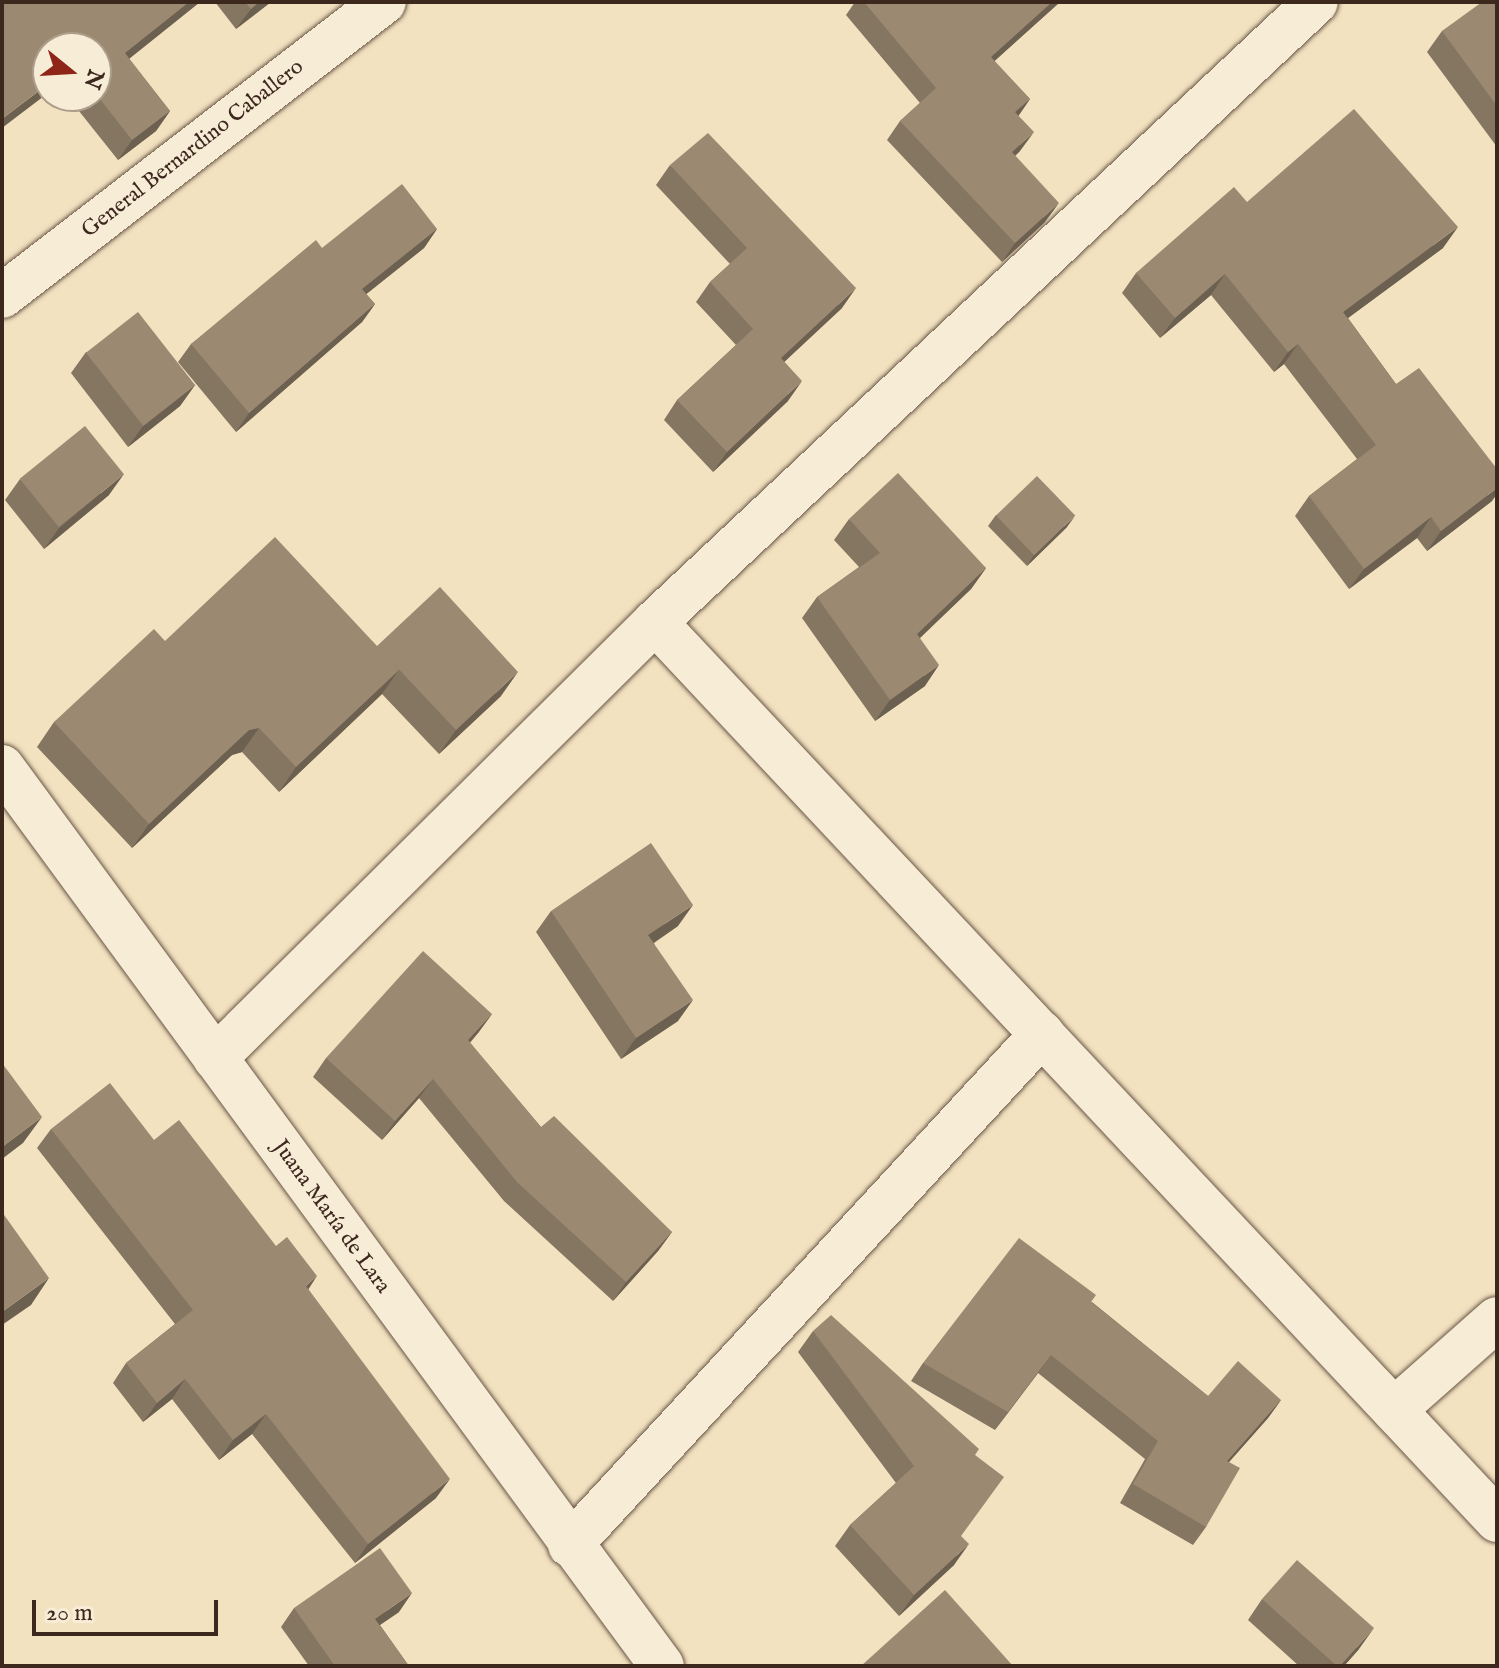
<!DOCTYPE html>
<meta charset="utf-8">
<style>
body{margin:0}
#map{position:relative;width:1499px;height:1668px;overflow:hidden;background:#f2e2c0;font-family:"IM FELL English",serif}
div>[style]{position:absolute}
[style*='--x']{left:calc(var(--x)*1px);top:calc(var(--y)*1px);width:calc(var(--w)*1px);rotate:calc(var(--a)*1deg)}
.roads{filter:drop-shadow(0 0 2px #6a5646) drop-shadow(0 0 2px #6a5646)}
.minor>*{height:44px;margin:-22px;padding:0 22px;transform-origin:22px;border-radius:22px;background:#f7ecd6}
.wall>*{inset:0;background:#857662}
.shaded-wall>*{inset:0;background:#6c6050}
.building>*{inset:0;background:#9b8972;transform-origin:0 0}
span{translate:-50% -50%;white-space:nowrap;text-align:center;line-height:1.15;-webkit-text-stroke:6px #f7ecd6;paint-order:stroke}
.street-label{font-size:22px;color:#3d281e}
.frame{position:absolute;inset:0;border:4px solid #3d281e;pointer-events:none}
.north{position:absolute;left:32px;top:32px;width:80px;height:80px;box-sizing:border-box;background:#f7ecd6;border:2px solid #ad9e8c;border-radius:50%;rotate:108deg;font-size:22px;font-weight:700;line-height:32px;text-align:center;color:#3d281e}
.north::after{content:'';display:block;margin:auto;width:28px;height:36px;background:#8f2418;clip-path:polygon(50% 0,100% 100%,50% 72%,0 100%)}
.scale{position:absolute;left:32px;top:1600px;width:186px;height:36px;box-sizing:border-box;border:4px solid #3d281e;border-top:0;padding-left:10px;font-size:24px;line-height:28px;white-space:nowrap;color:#3d281e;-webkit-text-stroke:6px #f7ecd6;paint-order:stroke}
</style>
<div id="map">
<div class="roads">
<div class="minor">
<div style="--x:2;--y:296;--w:482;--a:-37.6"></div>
<div style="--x:655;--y:622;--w:1231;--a:46.84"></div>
<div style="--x:2;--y:767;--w:1115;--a:53.72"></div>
<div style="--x:215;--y:1058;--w:619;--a:-44.74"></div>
<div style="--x:655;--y:622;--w:906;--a:-43.17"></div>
<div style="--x:1394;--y:1410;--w:137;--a:-41.5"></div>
<div style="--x:570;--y:1545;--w:696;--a:-47.27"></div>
</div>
</div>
<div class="wall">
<div style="clip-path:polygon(2px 2px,200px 2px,129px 59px,170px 111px,156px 131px,118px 160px,67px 96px,96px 96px,96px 48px,48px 48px)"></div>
<div style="clip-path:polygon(215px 2px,271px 2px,236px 29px)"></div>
<div style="clip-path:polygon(855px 2px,1060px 2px,994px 61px,1030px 99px,1018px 116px,1020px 151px,1015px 156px,1045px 222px,1002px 262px,887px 140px,900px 121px,920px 103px,846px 15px)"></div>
<div style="clip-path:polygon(1497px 6px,1497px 147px,1427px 52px,1442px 31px)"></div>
<div style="clip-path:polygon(670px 165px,842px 308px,784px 362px,788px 401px,713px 472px,664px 420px,677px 400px,736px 345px,696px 302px,710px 282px,730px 264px,656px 185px)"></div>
<div style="clip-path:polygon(1247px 202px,1443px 248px,1348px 318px,1396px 384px,1492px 501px,1427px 551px,1417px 538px,1349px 589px,1295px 516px,1309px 496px,1357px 459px,1284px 364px,1274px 372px,1211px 295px,1160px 338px,1122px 293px,1136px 273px)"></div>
<div style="clip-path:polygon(437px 229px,424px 248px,366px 294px,375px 304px,362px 322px,236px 432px,178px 362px,191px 344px,322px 248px)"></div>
<div style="clip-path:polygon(86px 352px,195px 385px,180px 406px,128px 447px,71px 373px)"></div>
<div style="clip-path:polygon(20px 479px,109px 495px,44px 549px,5px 500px)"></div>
<div style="clip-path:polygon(996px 515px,1067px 527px,1027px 566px,988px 526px)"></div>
<div style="clip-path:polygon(849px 519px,986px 568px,971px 589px,920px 638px,925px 686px,875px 721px,802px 618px,817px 597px,859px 567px,834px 540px)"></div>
<div style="clip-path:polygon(165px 641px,377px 646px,501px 696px,439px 754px,382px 694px,279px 792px,242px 752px,232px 755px,132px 848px,37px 747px,54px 722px)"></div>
<div style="clip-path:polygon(551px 911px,678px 926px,654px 943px,678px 1021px,621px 1059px,536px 932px)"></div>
<div style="clip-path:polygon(492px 1014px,478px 1033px,470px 1043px,541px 1127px,672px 1232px,658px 1251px,613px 1301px,504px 1201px,419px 1098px,382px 1140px,313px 1077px,326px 1058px)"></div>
<div style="clip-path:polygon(51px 1129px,154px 1140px,308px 1289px,436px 1498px,355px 1563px,252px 1434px,219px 1460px,172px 1399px,143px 1422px,113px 1383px,126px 1363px,175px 1324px,37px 1148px)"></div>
<div style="clip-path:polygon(1092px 1302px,1208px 1396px,1281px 1400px,1268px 1418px,1229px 1462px,1206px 1527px,1193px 1545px,1120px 1503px,1145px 1459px,1038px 1373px,995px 1430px,911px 1381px,923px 1363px)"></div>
<div style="clip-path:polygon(813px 1331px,975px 1455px,961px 1536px,954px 1565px,899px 1616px,835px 1546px,850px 1525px,896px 1483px,798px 1352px)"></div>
<div style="clip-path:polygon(1262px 1599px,1359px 1649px,1344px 1666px,1299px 1666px,1248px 1620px)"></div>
<div style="clip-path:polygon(294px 1608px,399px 1612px,380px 1625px,409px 1666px,309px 1666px,281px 1627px)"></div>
</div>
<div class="shaded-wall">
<div style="clip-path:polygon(189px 2px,200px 2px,111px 73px,125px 53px)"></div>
<div style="clip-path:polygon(259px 2px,271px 2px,236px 29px,251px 9px)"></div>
<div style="clip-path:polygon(1052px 2px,1060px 2px,978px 76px,991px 57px)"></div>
<div style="clip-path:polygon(48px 84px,48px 93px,2px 128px,2px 119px)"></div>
<div style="clip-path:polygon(1030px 99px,1017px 118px,1015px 112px)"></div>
<div style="clip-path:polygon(170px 111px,156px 131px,118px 160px,132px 140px)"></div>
<div style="clip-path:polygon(1034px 132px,1020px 151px,998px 171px,1012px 152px)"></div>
<div style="clip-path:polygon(1059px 203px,1045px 222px,1002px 262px,1015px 243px)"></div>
<div style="clip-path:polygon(1458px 227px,1443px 248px,1329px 332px,1343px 312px)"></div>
<div style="clip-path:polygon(437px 229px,424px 248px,349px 308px,362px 289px)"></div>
<div style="clip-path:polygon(1225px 274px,1211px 295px,1160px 338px,1175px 318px)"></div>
<div style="clip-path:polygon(856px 288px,842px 308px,767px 378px,781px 358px)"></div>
<div style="clip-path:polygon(375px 304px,362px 322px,236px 432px,249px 413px)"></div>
<div style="clip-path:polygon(1298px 344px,1284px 364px,1274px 372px,1288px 352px)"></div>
<div style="clip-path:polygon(802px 381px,788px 401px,713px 472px,727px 452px)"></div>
<div style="clip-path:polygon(195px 385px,180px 406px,128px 447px,143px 426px)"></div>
<div style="clip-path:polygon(124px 474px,109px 495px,44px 549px,59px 528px)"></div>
<div style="clip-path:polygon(1497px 488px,1497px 494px,1492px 501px,1427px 551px,1441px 531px)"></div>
<div style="clip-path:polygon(1075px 516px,1067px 527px,1027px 566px,1034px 555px)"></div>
<div style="clip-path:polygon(1431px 517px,1417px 538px,1349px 589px,1364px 569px)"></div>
<div style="clip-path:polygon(986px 568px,971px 589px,902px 655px,917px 634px)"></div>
<div style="clip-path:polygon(939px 665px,925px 686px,875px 721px,890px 700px)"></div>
<div style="clip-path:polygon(399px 670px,382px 694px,279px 792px,296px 767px)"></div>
<div style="clip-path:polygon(518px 672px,501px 696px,439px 754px,456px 730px)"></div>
<div style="clip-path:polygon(259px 728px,242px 752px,232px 755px,132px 848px,149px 824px,249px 730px)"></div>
<div style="clip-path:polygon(693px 905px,678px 926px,634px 956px,648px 935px)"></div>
<div style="clip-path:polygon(693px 1000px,678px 1021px,621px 1059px,636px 1038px)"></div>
<div style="clip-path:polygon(492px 1014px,478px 1033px,454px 1059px,468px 1040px)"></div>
<div style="clip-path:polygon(433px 1079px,419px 1098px,382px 1140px,395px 1121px)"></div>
<div style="clip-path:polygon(42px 1117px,23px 1143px,2px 1159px,2px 1147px)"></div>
<div style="clip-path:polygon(672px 1232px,658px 1251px,613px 1301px,626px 1282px)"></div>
<div style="clip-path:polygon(317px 1276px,304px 1296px,306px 1286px)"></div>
<div style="clip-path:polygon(49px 1278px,31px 1305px,2px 1325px,2px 1312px)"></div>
<div style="clip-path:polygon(1051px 1355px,1038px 1373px,995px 1430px,1008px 1412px)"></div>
<div style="clip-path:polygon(185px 1379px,172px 1399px,143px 1422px,157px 1403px)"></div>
<div style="clip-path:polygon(1281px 1400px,1268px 1418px,1214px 1479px,1227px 1461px)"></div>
<div style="clip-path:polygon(266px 1414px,252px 1434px,219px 1460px,233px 1440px)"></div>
<div style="clip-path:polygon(450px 1479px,436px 1498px,355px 1563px,368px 1544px)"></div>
<div style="clip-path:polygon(969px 1544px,954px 1565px,899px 1616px,914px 1595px)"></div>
<div style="clip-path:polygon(412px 1593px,399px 1612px,362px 1637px,375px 1619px)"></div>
<div style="clip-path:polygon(1374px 1628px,1359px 1649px,1344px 1666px,1340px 1666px)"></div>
</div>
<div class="building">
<div style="clip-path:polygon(2px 2px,189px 2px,125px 53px,170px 111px,132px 140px,96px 94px,96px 48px,48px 48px,48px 84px,2px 119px)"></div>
<div style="clip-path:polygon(245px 2px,259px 2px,251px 9px)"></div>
<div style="clip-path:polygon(864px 2px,1052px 2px,991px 57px,1030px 99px,1015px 112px,1034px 132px,1012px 152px,1059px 203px,1015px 243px,900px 121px,936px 88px)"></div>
<div style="clip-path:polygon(1482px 2px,1494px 2px,1497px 6px,1497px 106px,1442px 31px)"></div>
<div style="clip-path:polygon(1354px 109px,1458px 227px,1343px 312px,1396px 384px,1419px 368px,1497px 469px,1497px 488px,1441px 531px,1431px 517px,1364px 569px,1309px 496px,1376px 445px,1298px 344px,1288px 352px,1225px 274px,1175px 318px,1136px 273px,1234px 187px,1247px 202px)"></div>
<div style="clip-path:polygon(708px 133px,856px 288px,781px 358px,802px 381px,727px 452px,677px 400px,753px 329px,710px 282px,747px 248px,670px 165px)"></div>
<div style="clip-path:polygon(402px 184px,437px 229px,362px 289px,375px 304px,249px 413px,191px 344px,316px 240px,322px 248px)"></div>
<div style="left:138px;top:312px;width:93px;height:66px;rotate:52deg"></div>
<div style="left:85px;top:426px;width:62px;height:84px;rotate:51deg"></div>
<div style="clip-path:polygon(898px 473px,986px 568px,917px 634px,939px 665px,890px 700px,817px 597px,880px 553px,849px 519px)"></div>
<div style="left:1037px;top:476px;width:55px;height:57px;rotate:46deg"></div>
<div style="clip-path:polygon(275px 537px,377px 646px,440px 587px,518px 672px,456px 730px,391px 661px,399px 670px,296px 767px,259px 728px,249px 730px,149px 824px,54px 722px,154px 629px,165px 641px)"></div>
<div style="clip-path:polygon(651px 843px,693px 905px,648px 935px,693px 1000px,636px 1038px,551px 911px)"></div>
<div style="clip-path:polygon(423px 951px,492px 1014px,468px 1040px,541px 1127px,554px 1116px,672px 1232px,626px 1282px,517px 1182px,433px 1079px,395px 1121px,326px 1058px)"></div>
<div style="clip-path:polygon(2px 1063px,42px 1117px,2px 1147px)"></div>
<div style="clip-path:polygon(110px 1083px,154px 1140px,179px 1120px,276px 1246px,287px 1237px,317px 1276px,306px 1286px,450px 1479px,368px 1544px,266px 1414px,233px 1440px,185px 1379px,157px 1403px,126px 1363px,193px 1310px,51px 1129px)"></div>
<div style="clip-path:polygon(2px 1212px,49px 1278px,2px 1312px)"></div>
<div style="clip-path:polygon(1019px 1238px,1096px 1295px,1091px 1302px,1208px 1396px,1238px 1361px,1281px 1400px,1227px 1461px,1240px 1468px,1206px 1527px,1133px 1484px,1158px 1441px,1051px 1355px,1008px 1412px,923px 1363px)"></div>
<div style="clip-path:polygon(831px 1315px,979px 1449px,975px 1455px,1004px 1477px,961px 1536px,969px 1544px,914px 1595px,850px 1525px,914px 1466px,813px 1331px)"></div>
<div style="clip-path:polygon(380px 1548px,412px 1593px,375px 1619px,409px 1666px,335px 1666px,294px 1608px)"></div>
<div style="clip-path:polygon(1297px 1560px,1374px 1628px,1340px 1666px,1337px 1666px,1262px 1599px)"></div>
<div style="clip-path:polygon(945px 1590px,1013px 1666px,861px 1666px)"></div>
</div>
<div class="street-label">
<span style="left:193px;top:149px;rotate:-38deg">General Bernardino Caballero</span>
<span style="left:331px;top:1217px;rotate:54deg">Juana María de Lara</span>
</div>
<div class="frame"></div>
<div class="north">N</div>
<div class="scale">20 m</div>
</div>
